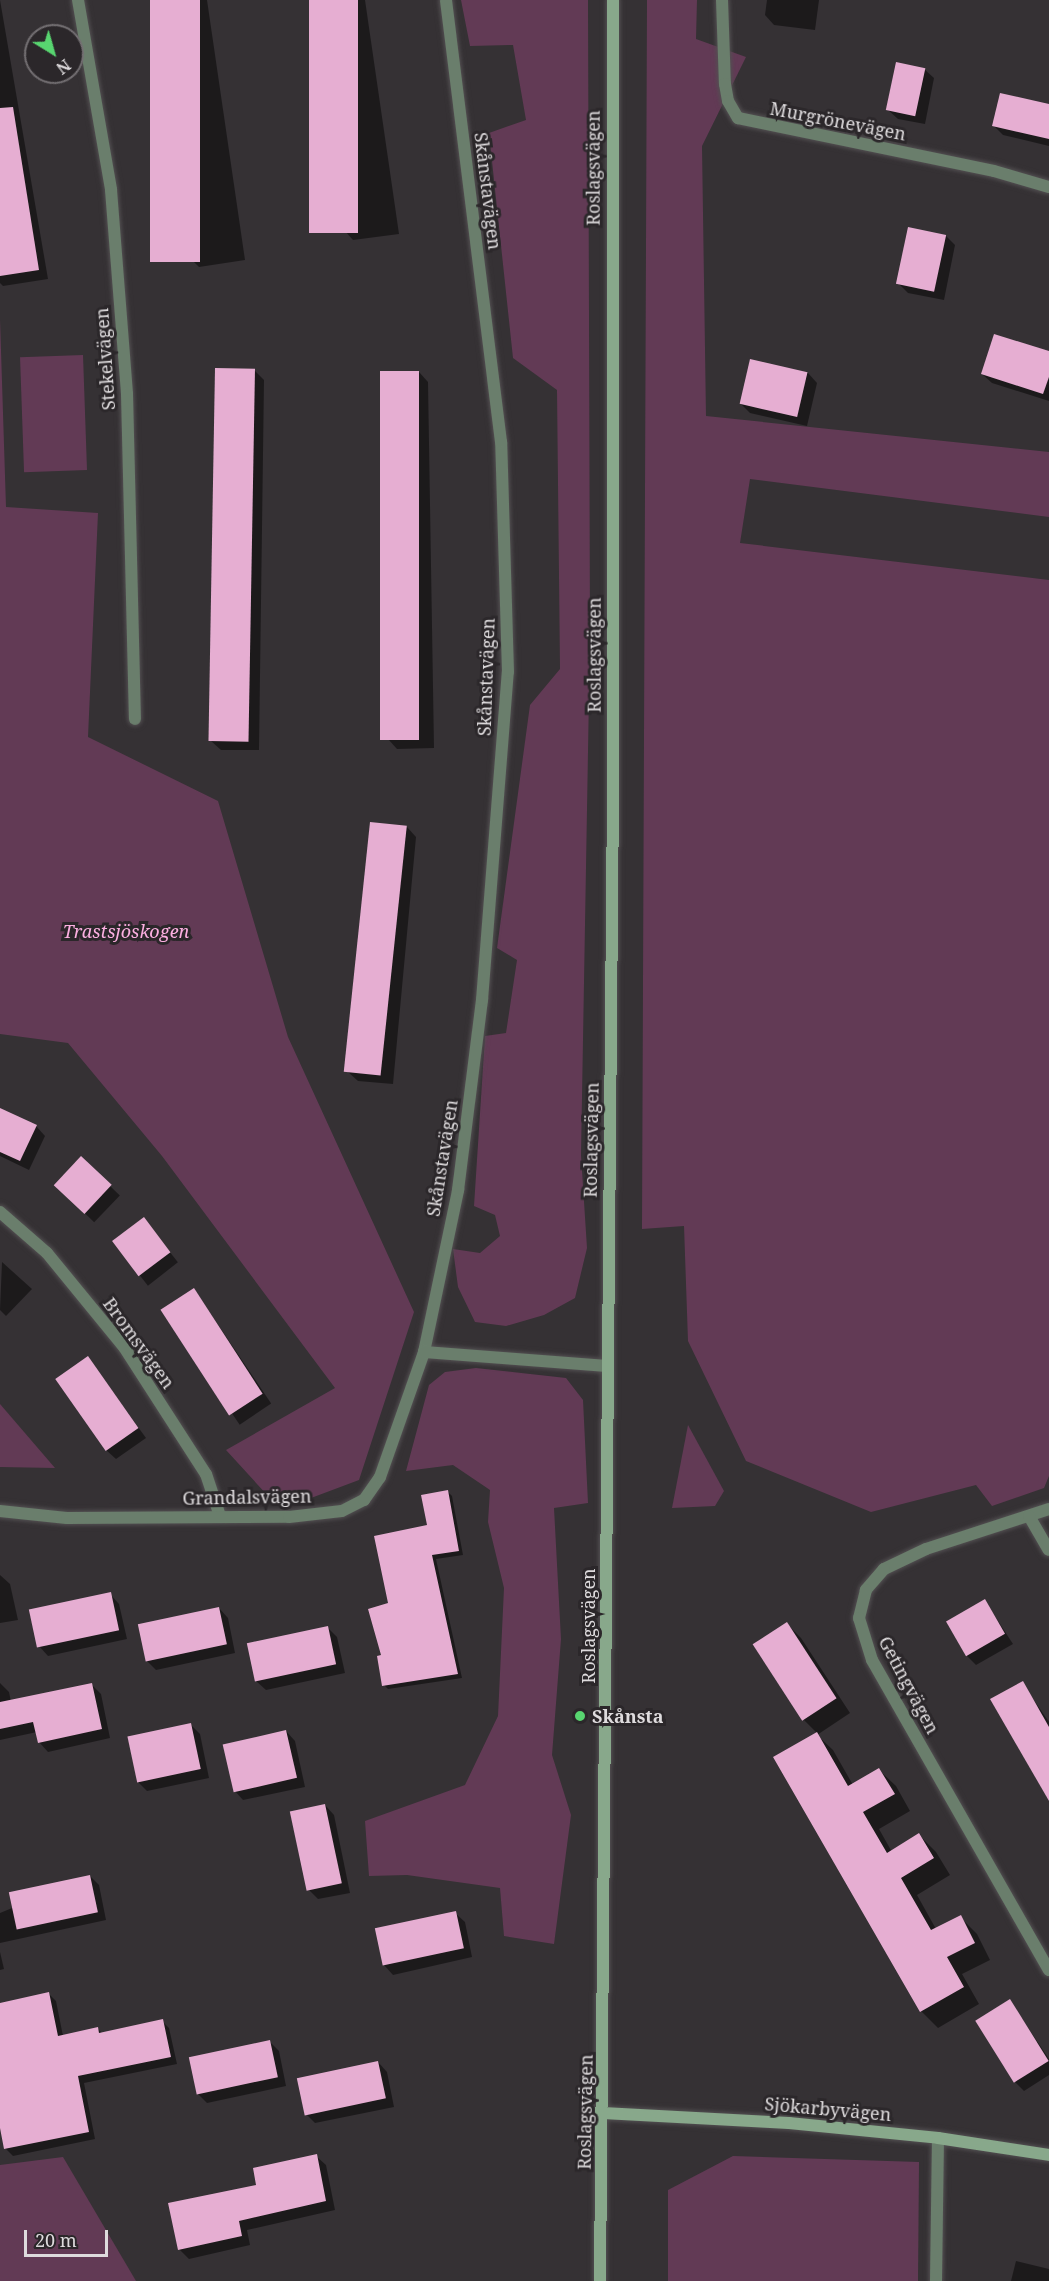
<!DOCTYPE html>
<meta charset="utf-8">
<style>
body{margin:0}
#map{position:relative;width:1049px;height:2281px;overflow:hidden;background:#353134;font-family:"Noto Serif",serif}
div>[style]{position:absolute}
[style*='--x']{left:calc(var(--x)*1px);top:calc(var(--y)*1px);width:calc(var(--w)*1px);rotate:calc(var(--a)*1deg)}
.green>*{inset:0;background:#623a55;transform-origin:0 0}
.shadow>*{inset:0;background:#0007;transform-origin:0 0}
.building>*{inset:0;background:#e6aed2;transform-origin:0 0}
.roads{filter:drop-shadow(0 0 2px #535052) drop-shadow(0 0 2px #535052)}
.street>*{height:12px;margin:-6px;padding:0 6px;transform-origin:6px;border-radius:6px;background:#6a7e6c}
.secondary>*{height:12px;margin:-6px;padding:0 6px;transform-origin:6px;border-radius:6px;background:#88a88b}
.dots>*{width:16px;height:16px;translate:-50% -50%;box-sizing:border-box;border:3px solid #2b272a;border-radius:50%}
span{translate:-50% -50%;white-space:nowrap;text-align:center;line-height:1.15;-webkit-text-stroke:6px #2b272a;paint-order:stroke}
.street-label{font-size:18px;color:#dedbdd}
.park-label{font-size:18px;color:#fcafe1;font-style:italic}
.poi-label{font-size:18px;color:#dedbdd;font-weight:700}
.left{translate:0 -50%;text-align:left}
.north{position:absolute;left:24px;top:24px;width:60px;height:60px;box-sizing:border-box;background:#2b272a;border:2px solid #736f72;border-radius:50%;rotate:143deg;font-size:16px;font-weight:700;line-height:24px;text-align:center;color:#dedbdd}
.north::after{content:'';display:block;margin:auto;width:21px;height:27px;background:#58d570;clip-path:polygon(50% 0,100% 100%,50% 72%,0 100%)}
.scale{position:absolute;left:24px;top:2230px;width:84px;height:27px;box-sizing:border-box;border:3px solid #dedbdd;border-top:0;padding-left:8px;font-size:18px;line-height:21px;white-space:nowrap;color:#dedbdd;-webkit-text-stroke:4px #2b272a;paint-order:stroke}
</style>
<div id="map">
<div class="green">
<div style="clip-path:polygon(461px 0,588px 0,590px 637px,581px 1155px,587px 1248px,575px 1298px,544px 1315px,506px 1326px,475px 1322px,458px 1287px,453px 1249px,480px 1253px,500px 1236px,495px 1215px,474px 1206px,485px 1036px,506px 1033px,517px 960px,497px 948px,530px 705px,560px 669px,557px 390px,513px 358px,489px 133px,526px 120px,513px 45px,470px 46px)"></div>
<div style="clip-path:polygon(647px 0,697px 0,696px 39px,746px 57px,702px 146px,706px 416px,1049px 452px,1049px 517px,750px 479px,740px 543px,1049px 580px,1049px 1476px,1044px 1488px,992px 1506px,976px 1485px,871px 1512px,746px 1461px,688px 1341px,684px 1226px,642px 1229px)"></div>
<div style="clip-path:polygon(0 319px,6px 507px,98px 513px,88px 737px,218px 801px,288px 1037px,414px 1312px,359px 1480px,303px 1501px,268px 1496px,226px 1450px,335px 1388px,162px 1156px,68px 1043px,0 1034px)"></div>
<div style="left:83px;top:355px;width:115px;height:63px;rotate:88deg"></div>
<div style="clip-path:polygon(476px 1368px,566px 1378px,583px 1400px,588px 1503px,554px 1508px,561px 1639px,552px 1755px,571px 1815px,554px 1944px,504px 1936px,500px 1888px,407px 1875px,369px 1876px,365px 1821px,465px 1785px,498px 1716px,504px 1588px,488px 1522px,490px 1490px,453px 1465px,406px 1471px,429px 1385px,445px 1372px)"></div>
<div style="clip-path:polygon(0 1404px,55px 1468px,0 1467px)"></div>
<div style="clip-path:polygon(688px 1425px,724px 1491px,715px 1506px,672px 1508px)"></div>
<div style="clip-path:polygon(733px 2156px,919px 2162px,918px 2281px,668px 2281px,668px 2190px)"></div>
<div style="clip-path:polygon(63px 2157px,136px 2281px,0 2281px,0 2165px)"></div>
</div>
<div class="shadow">
<div style="clip-path:polygon(0 0,48px 279px,3px 286px,0 283px)"></div>
<div style="clip-path:polygon(152px 0,207px 0,245px 260px,199px 267px,190px 258px)"></div>
<div style="clip-path:polygon(311px 0,365px 0,399px 234px,353px 240px,344px 230px)"></div>
<div style="clip-path:polygon(767px 0,819px 0,815px 30px,774px 25px,765px 15px)"></div>
<div style="clip-path:polygon(924px 69px,934px 78px,925px 124px,898px 119px,888px 110px)"></div>
<div style="clip-path:polygon(1049px 106px,1049px 146px,1003px 135px,994px 126px)"></div>
<div style="clip-path:polygon(946px 236px,955px 245px,944px 300px,908px 293px,899px 284px)"></div>
<div style="clip-path:polygon(1049px 353px,1049px 401px,992px 383px,982px 374px)"></div>
<div style="clip-path:polygon(751px 361px,808px 373px,817px 383px,807px 426px,750px 413px,741px 404px)"></div>
<div style="clip-path:polygon(254px 370px,264px 380px,259px 750px,221px 750px,211px 741px)"></div>
<div style="clip-path:polygon(419px 372px,428px 382px,434px 748px,397px 749px,388px 739px)"></div>
<div style="clip-path:polygon(407px 827px,416px 837px,393px 1084px,358px 1081px,348px 1072px)"></div>
<div style="clip-path:polygon(0 1109px,36px 1126px,45px 1136px,29px 1170px,0 1156px)"></div>
<div style="left:81px;top:1158px;width:54px;height:37px;rotate:44deg"></div>
<div style="left:144px;top:1219px;width:55px;height:38px;rotate:52deg"></div>
<div style="clip-path:polygon(2px 1262px,32px 1289px,6px 1316px,0 1310px)"></div>
<div style="left:194px;top:1289px;width:138px;height:38px;rotate:56deg"></div>
<div style="clip-path:polygon(88px 1358px,146px 1438px,116px 1459px,106px 1450px)"></div>
<div style="clip-path:polygon(448px 1492px,452px 1496px,463px 1555px,436px 1559px,462px 1678px,388px 1689px,384px 1685px,383px 1657px,390px 1605px)"></div>
<div style="clip-path:polygon(0 1575px,10px 1584px,18px 1620px,0 1623px)"></div>
<div style="clip-path:polygon(110px 1594px,119px 1604px,127px 1639px,48px 1656px,39px 1646px)"></div>
<div style="clip-path:polygon(985px 1601px,1013px 1644px,976px 1665px,967px 1656px)"></div>
<div style="clip-path:polygon(219px 1608px,228px 1618px,235px 1653px,156px 1670px,147px 1661px)"></div>
<div style="clip-path:polygon(787px 1624px,801px 1638px,850px 1713px,817px 1735px,833px 1750px,853px 1785px,879px 1770px,896px 1786px,910px 1811px,879px 1829px,892px 1852px,919px 1835px,936px 1852px,950px 1875px,917px 1895px,936px 1929px,960px 1917px,977px 1934px,990px 1960px,962px 1974px,979px 2004px,938px 2028px,921px 2011px,775px 1758px,817px 1733px,804px 1720px,755px 1645px)"></div>
<div style="clip-path:polygon(328px 1628px,337px 1637px,345px 1673px,266px 1690px,256px 1681px,249px 1645px)"></div>
<div style="clip-path:polygon(0 1683px,9px 1692px,11px 1702px,92px 1685px,101px 1694px,110px 1738px,48px 1752px,39px 1742px,37px 1732px,0 1740px)"></div>
<div style="clip-path:polygon(1022px 1683px,1049px 1722px,1049px 1801px,992px 1700px)"></div>
<div style="clip-path:polygon(190px 1724px,200px 1734px,209px 1778px,147px 1791px,138px 1782px)"></div>
<div style="clip-path:polygon(286px 1731px,295px 1741px,305px 1787px,243px 1800px,234px 1790px)"></div>
<div style="clip-path:polygon(325px 1805px,334px 1815px,350px 1893px,318px 1899px,309px 1890px)"></div>
<div style="clip-path:polygon(90px 1876px,99px 1885px,106px 1920px,0 1943px,0 1913px)"></div>
<div style="clip-path:polygon(455px 1913px,465px 1922px,472px 1957px,393px 1975px,384px 1965px)"></div>
<div style="clip-path:polygon(0 1952px,4px 1969px,0 1970px)"></div>
<div style="clip-path:polygon(49px 1994px,56px 2001px,63px 2036px,97px 2028px,103px 2034px,162px 2021px,169px 2028px,177px 2064px,84px 2083px,95px 2139px,13px 2156px,5px 2148px,0 2120px,0 2005px)"></div>
<div style="clip-path:polygon(1010px 2001px,1049px 2059px,1049px 2075px,1024px 2091px,1015px 2082px)"></div>
<div style="clip-path:polygon(270px 2042px,279px 2051px,286px 2086px,207px 2103px,198px 2094px)"></div>
<div style="clip-path:polygon(378px 2062px,387px 2072px,394px 2107px,315px 2123px,306px 2114px)"></div>
<div style="clip-path:polygon(316px 2156px,326px 2165px,335px 2210px,247px 2230px,250px 2245px,189px 2259px,179px 2249px,258px 2186px)"></div>
<div style="clip-path:polygon(1016px 2261px,1049px 2269px,1049px 2281px,1011px 2281px)"></div>
</div>
<div class="building">
<div style="left:150px;top:0;width:50px;height:262px"></div>
<div style="left:309px;top:0;width:49px;height:233px"></div>
<div style="left:896px;top:62px;width:30px;height:49px;rotate:12deg"></div>
<div style="clip-path:polygon(1000px 93px,1049px 104px,1049px 139px,992px 126px)"></div>
<div style="clip-path:polygon(13px 107px,39px 270px,0 276px,0 108px)"></div>
<div style="left:908px;top:227px;width:39px;height:58px;rotate:12deg"></div>
<div style="clip-path:polygon(994px 334px,1049px 351px,1049px 377px,1043px 394px,981px 374px)"></div>
<div style="left:750px;top:359px;width:59px;height:46px;rotate:13deg"></div>
<div style="left:215px;top:368px;width:40px;height:373px;rotate:1deg"></div>
<div style="left:380px;top:371px;width:39px;height:369px"></div>
<div style="left:370px;top:822px;width:37px;height:251px;rotate:6deg"></div>
<div style="clip-path:polygon(0 1108px,37px 1125px,20px 1161px,0 1152px)"></div>
<div style="left:81px;top:1156px;width:42px;height:40px;rotate:43deg"></div>
<div style="left:144px;top:1217px;width:44px;height:40px;rotate:53deg"></div>
<div style="left:194px;top:1288px;width:126px;height:40px;rotate:57deg"></div>
<div style="left:88px;top:1356px;width:88px;height:40px;rotate:55deg"></div>
<div style="clip-path:polygon(448px 1490px,459px 1551px,432px 1555px,458px 1674px,382px 1686px,377px 1656px,381px 1655px,368px 1609px,388px 1603px,374px 1536px,427px 1525px,421px 1495px)"></div>
<div style="left:111px;top:1592px;width:39px;height:84px;rotate:78deg"></div>
<div style="left:985px;top:1599px;width:40px;height:45px;rotate:60deg"></div>
<div style="left:219px;top:1607px;width:38px;height:83px;rotate:78deg"></div>
<div style="left:787px;top:1622px;width:91px;height:41px;rotate:57deg"></div>
<div style="left:328px;top:1626px;width:39px;height:83px;rotate:78deg"></div>
<div style="clip-path:polygon(1023px 1681px,1049px 1727px,1049px 1801px,990px 1699px)"></div>
<div style="clip-path:polygon(92px 1683px,102px 1729px,38px 1743px,33px 1722px,0 1729px,0 1702px)"></div>
<div style="left:191px;top:1723px;width:47px;height:65px;rotate:78deg"></div>
<div style="left:286px;top:1730px;width:49px;height:65px;rotate:77deg"></div>
<div style="clip-path:polygon(817px 1732px,848px 1786px,879px 1768px,895px 1794px,863px 1812px,887px 1853px,919px 1833px,934px 1858px,901px 1878px,931px 1930px,961px 1915px,975px 1943px,947px 1957px,964px 1987px,920px 2012px,773px 1757px)"></div>
<div style="left:325px;top:1804px;width:81px;height:36px;rotate:78deg"></div>
<div style="left:90px;top:1875px;width:38px;height:83px;rotate:78deg"></div>
<div style="left:456px;top:1911px;width:38px;height:83px;rotate:78deg"></div>
<div style="clip-path:polygon(49px 1992px,58px 2036px,98px 2027px,99px 2033px,163px 2019px,171px 2057px,78px 2076px,89px 2132px,4px 2149px,0 2128px,0 2003px)"></div>
<div style="left:1010px;top:1999px;width:73px;height:41px;rotate:58deg"></div>
<div style="left:270px;top:2040px;width:38px;height:83px;rotate:78deg"></div>
<div style="left:378px;top:2061px;width:38px;height:83px;rotate:78deg"></div>
<div style="clip-path:polygon(317px 2154px,326px 2201px,239px 2221px,242px 2236px,178px 2250px,168px 2203px,256px 2185px,253px 2168px)"></div>
</div>
<div class="roads">
<div class="street">
<div style="--x:78;--y:0;--w:193;--a:80.1"></div>
<div style="--x:111;--y:190;--w:205;--a:85.5"></div>
<div style="--x:127;--y:394;--w:325;--a:88.6"></div>
<div style="--x:722;--y:0;--w:84;--a:88"></div>
<div style="--x:725;--y:84;--w:17;--a:80"></div>
<div style="--x:728;--y:101;--w:20;--a:60"></div>
<div style="--x:738;--y:118;--w:261;--a:11.7"></div>
<div style="--x:994;--y:171;--w:57;--a:16.2"></div>
<div style="--x:0;--y:1212;--w:62;--a:41.1"></div>
<div style="--x:47;--y:1253;--w:122;--a:50.7"></div>
<div style="--x:124;--y:1347;--w:151;--a:57.2"></div>
<div style="--x:206;--y:1474;--w:44;--a:71.6"></div>
<div style="--x:424;--y:1352;--w:166;--a:-78.1"></div>
<div style="--x:458;--y:1190;--w:192;--a:-82.8"></div>
<div style="--x:482;--y:1000;--w:329;--a:-85.5"></div>
<div style="--x:508;--y:672;--w:230;--a:-91.7"></div>
<div style="--x:501;--y:442;--w:445;--a:-97.1"></div>
<div style="--x:1049;--y:1509;--w:129;--a:162"></div>
<div style="--x:926;--y:1549;--w:47;--a:154.5"></div>
<div style="--x:884;--y:1569;--w:28;--a:131"></div>
<div style="--x:866;--y:1590;--w:29;--a:104"></div>
<div style="--x:859;--y:1618;--w:44;--a:72.8"></div>
<div style="--x:872;--y:1660;--w:357;--a:60.3"></div>
<div style="--x:0;--y:1511;--w:67;--a:6"></div>
<div style="--x:67;--y:1518;--w:222;--a:-0.3"></div>
<div style="--x:289;--y:1517;--w:53;--a:-6.5"></div>
<div style="--x:342;--y:1511;--w:25;--a:-27"></div>
<div style="--x:364;--y:1500;--w:28;--a:-55"></div>
<div style="--x:380;--y:1477;--w:133;--a:-70.6"></div>
<div style="--x:424;--y:1352;--w:184;--a:4.4"></div>
<div style="--x:1029;--y:1516;--w:39;--a:60"></div>
<div style="--x:936;--y:2281;--w:143;--a:-89.2"></div>
</div>
<div class="secondary">
<div style="--x:603;--y:2113;--w:186;--a:3.1"></div>
<div style="--x:789;--y:2123;--w:150;--a:5.7"></div>
<div style="--x:938;--y:2138;--w:112;--a:8.7"></div>
<div style="--x:600;--y:2281;--w:1504;--a:-89.5"></div>
<div style="--x:613;--y:777;--w:777;--a:-90"></div>
</div>
</div>
<div class="dots">
<div style="left:580px;top:1716px;background:#58d570"></div>
</div>
<div class="street-label">
<span style="left:838px;top:121px;rotate:11deg">Murgrönevägen</span>
<span style="left:593px;top:168px;rotate:-90deg">Roslagsvägen</span>
<span style="left:488px;top:191px;rotate:83deg">Skånstavägen</span>
<span style="left:105px;top:359px;rotate:-94deg">Stekelvägen</span>
<span style="left:594px;top:655px;rotate:-90deg">Roslagsvägen</span>
<span style="left:486px;top:677px;rotate:-88deg">Skånstavägen</span>
<span style="left:591px;top:1140px;rotate:-89deg">Roslagsvägen</span>
<span style="left:442px;top:1158px;rotate:-81deg">Skånstavägen</span>
<span style="left:139px;top:1343px;rotate:54deg">Bromsvägen</span>
<span style="left:247px;top:1497px;rotate:-1deg">Grandalsvägen</span>
<span style="left:588px;top:1626px;rotate:-90deg">Roslagsvägen</span>
<span style="left:909px;top:1685px;rotate:62deg">Getingvägen</span>
<span style="left:828px;top:2109px;rotate:5deg">Sjökarbyvägen</span>
<span style="left:585px;top:2112px;rotate:-89deg">Roslagsvägen</span>
</div>
<div class="park-label">
<span style="left:126px;top:931px">Trastsjöskogen</span>
</div>
<div class="poi-label">
<span class="left" style="left:592px;top:1716px">Skånsta</span>
</div>
<div class="north">N</div>
<div class="scale">20 m</div>
</div>
